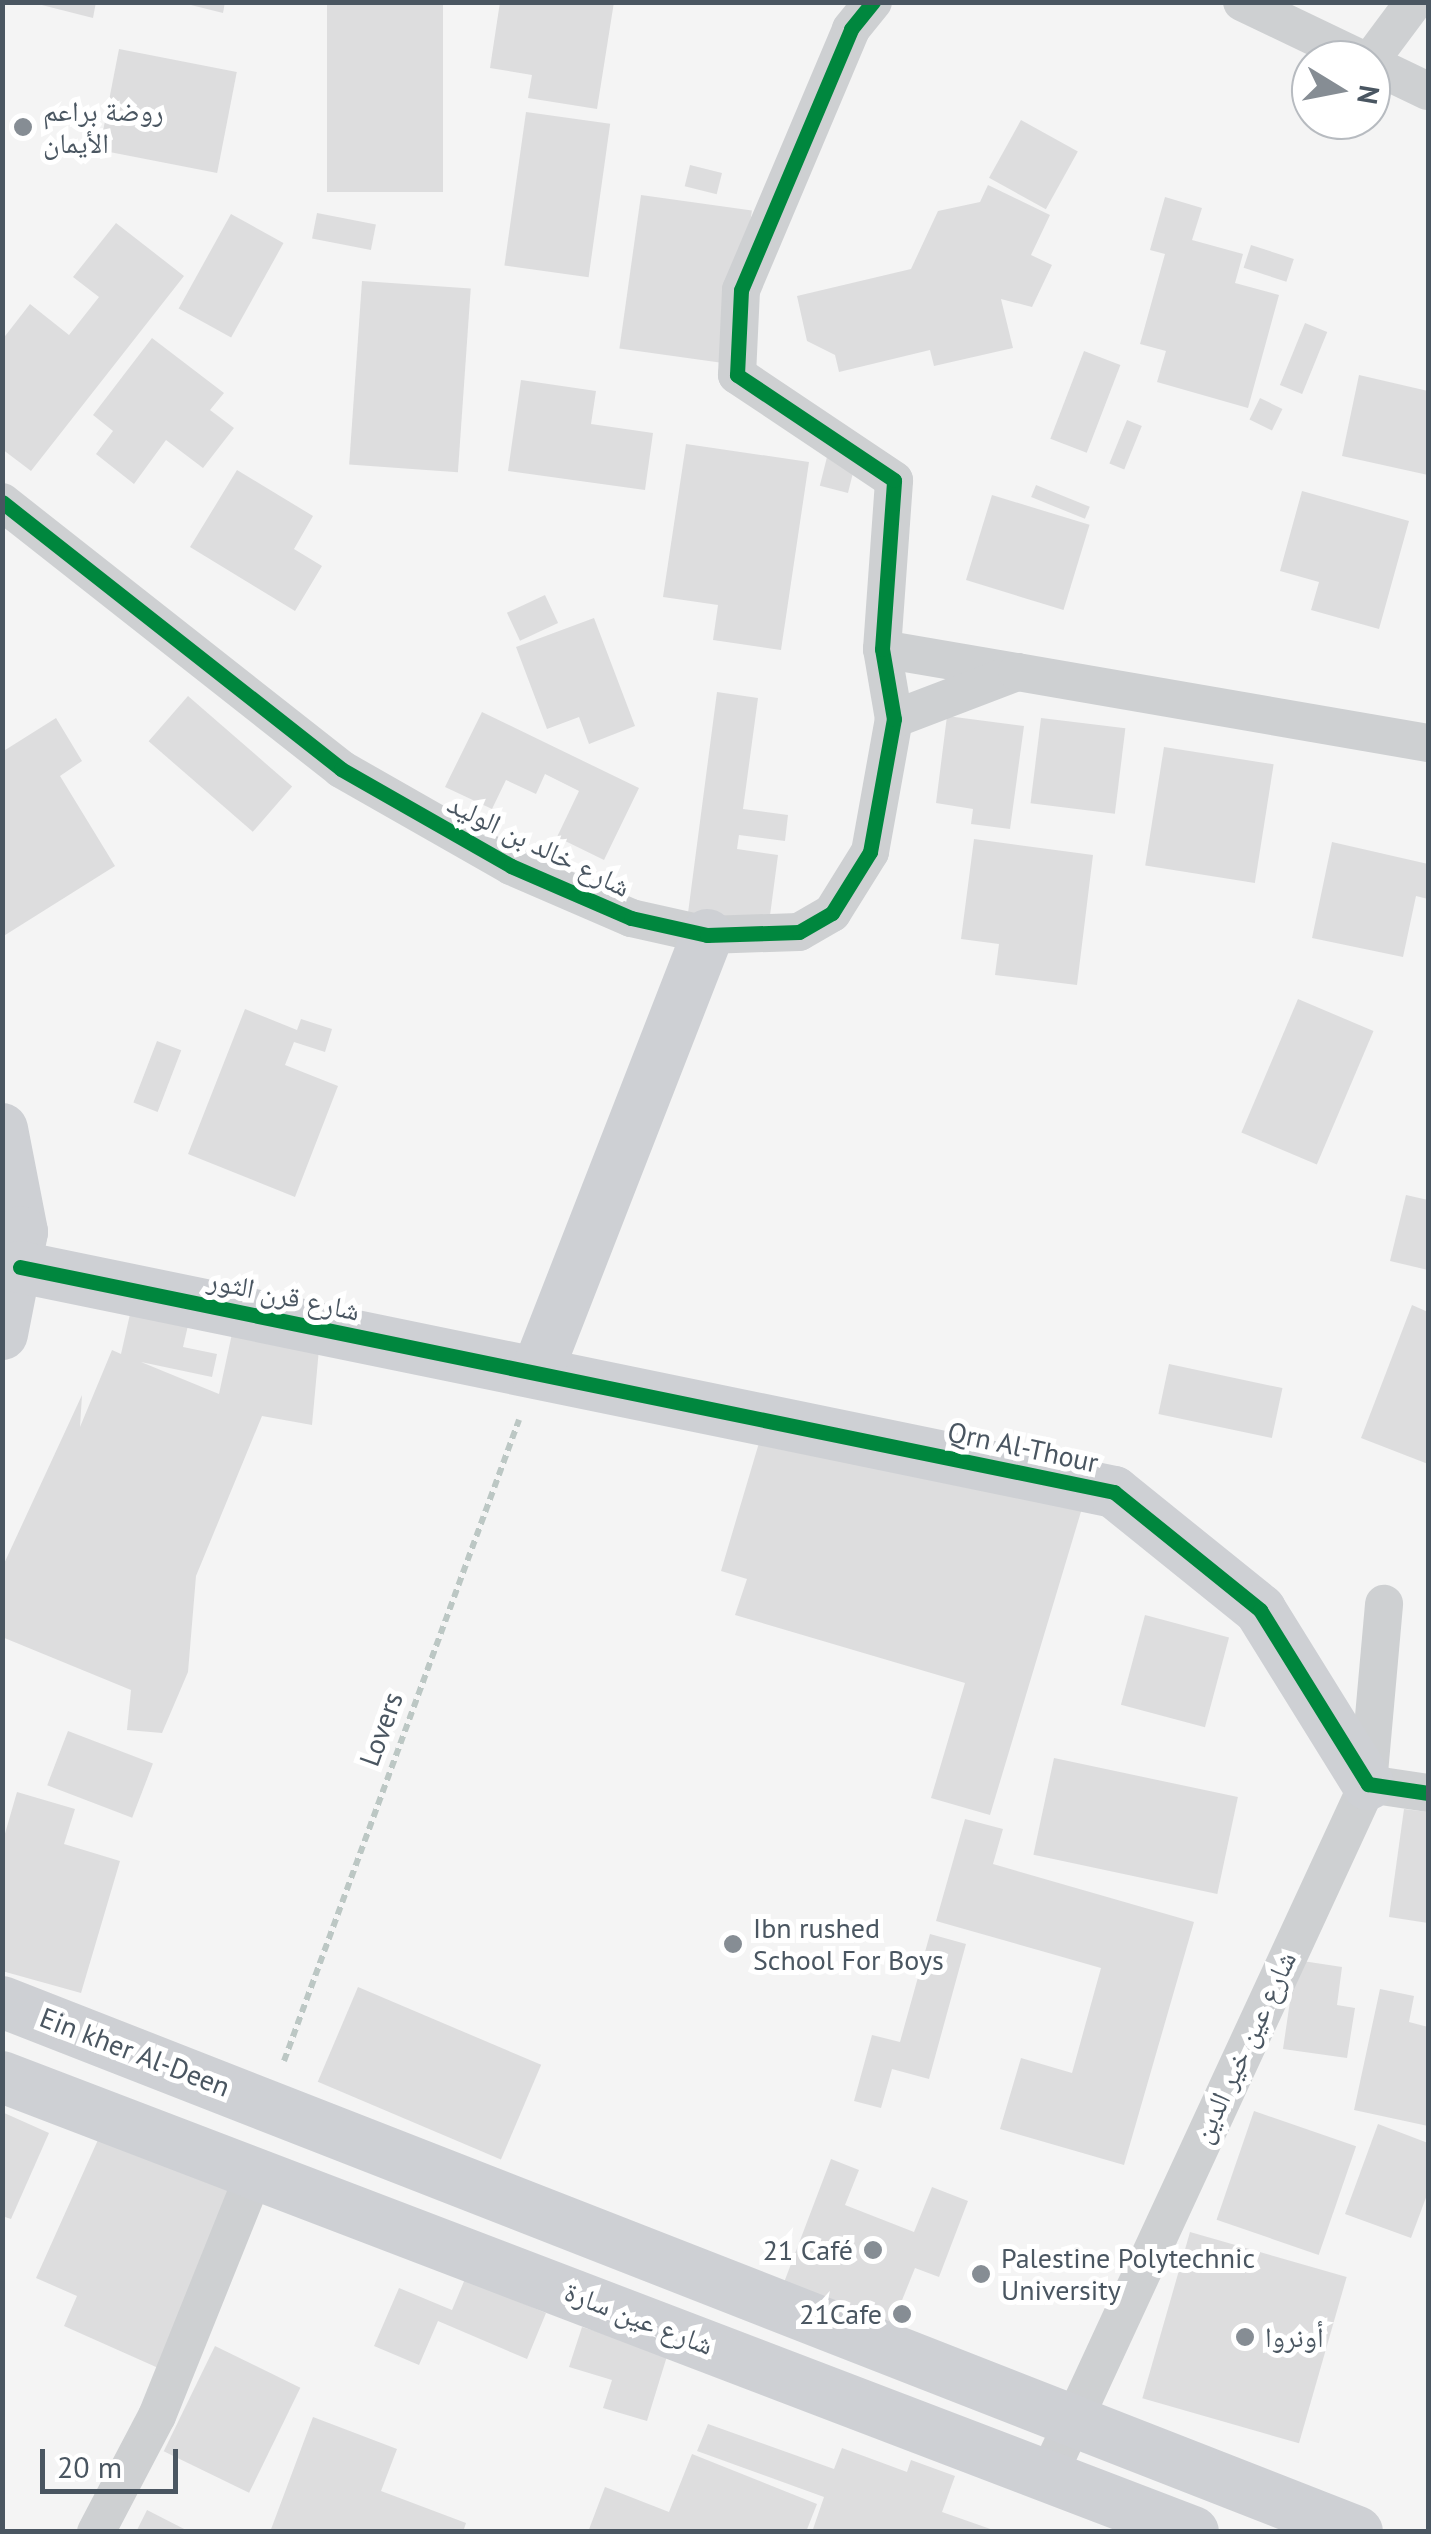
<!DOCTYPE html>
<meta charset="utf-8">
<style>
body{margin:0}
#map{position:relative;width:1431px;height:2534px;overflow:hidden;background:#f4f4f4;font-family:"PT Sans","Noto Naskh Arabic",sans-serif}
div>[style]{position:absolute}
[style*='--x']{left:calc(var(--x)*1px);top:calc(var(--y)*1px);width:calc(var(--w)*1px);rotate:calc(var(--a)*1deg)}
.building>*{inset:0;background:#ddddde;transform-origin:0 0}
.path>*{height:6px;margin-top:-3px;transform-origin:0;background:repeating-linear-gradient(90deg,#bcc7c4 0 8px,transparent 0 13px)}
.street>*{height:38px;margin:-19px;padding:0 19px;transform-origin:19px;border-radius:19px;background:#ced0d2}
.secondary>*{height:52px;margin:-26px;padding:0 26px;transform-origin:26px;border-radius:26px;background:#ced0d4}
.cycleway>*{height:15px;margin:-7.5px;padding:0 7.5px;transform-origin:7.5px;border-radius:7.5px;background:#00873e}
.dots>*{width:28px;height:28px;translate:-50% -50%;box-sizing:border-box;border:5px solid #fff;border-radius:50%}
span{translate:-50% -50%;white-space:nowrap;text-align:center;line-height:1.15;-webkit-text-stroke:10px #fff;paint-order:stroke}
.poi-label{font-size:28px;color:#4a5661}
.left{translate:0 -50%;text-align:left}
.right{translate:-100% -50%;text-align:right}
.street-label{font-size:28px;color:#4a5661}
.frame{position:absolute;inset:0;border:5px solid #4a5661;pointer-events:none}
.north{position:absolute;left:1291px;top:40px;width:100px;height:100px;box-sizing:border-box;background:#fff;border:2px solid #b7bbc0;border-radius:50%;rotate:100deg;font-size:28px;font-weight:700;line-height:40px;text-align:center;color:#4a5661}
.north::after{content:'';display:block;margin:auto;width:35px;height:45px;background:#868d94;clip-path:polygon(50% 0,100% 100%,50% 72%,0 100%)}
.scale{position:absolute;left:40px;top:2449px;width:138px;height:45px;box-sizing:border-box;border:5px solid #4a5661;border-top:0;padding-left:12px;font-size:30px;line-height:35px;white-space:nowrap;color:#4a5661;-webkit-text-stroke:8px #fff;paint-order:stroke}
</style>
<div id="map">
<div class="building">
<div style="clip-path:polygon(30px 2px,96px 2px,93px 18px)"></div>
<div style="clip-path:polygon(179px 2px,225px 2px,223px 13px)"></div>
<div style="left:327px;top:2px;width:116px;height:190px"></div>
<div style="clip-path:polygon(500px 2px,614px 2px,597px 109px,528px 98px,532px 75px,490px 68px)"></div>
<div style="left:119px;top:49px;width:120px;height:103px;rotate:11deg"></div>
<div style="left:526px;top:112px;width:85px;height:155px;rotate:8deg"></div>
<div style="left:1021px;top:120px;width:65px;height:66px;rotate:29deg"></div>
<div style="left:690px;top:165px;width:33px;height:22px;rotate:14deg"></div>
<div style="clip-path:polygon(988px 185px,1050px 215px,1031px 255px,1052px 265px,1032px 307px,1001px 299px,1013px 348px,934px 366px,930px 350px,839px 372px,835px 355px,807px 341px,797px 296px,911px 269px,938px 211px,980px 202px)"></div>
<div style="left:641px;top:195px;width:112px;height:155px;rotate:8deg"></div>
<div style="clip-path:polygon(1165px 197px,1202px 208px,1192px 240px,1243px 254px,1235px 283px,1279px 295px,1248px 408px,1157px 382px,1166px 351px,1140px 344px,1165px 254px,1150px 250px)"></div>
<div style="left:317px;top:213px;width:60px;height:26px;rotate:11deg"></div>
<div style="left:231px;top:214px;width:60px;height:108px;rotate:29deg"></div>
<div style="clip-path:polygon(116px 223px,184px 276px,31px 471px,2px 449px,2px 340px,30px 304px,69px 335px,99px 297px,73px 277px)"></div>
<div style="left:1251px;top:245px;width:45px;height:24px;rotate:18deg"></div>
<div style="left:362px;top:281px;width:109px;height:184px;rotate:4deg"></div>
<div style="left:1305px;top:323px;width:24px;height:67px;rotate:22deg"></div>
<div style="clip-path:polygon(152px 338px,224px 393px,210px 410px,234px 428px,203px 468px,166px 440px,134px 484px,96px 454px,113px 431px,93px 415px)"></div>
<div style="left:1084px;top:351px;width:39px;height:94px;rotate:21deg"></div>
<div style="clip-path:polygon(1359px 375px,1428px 391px,1428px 475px,1342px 456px)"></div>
<div style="clip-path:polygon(521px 380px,596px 391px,591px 424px,653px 433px,645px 490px,508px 471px)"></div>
<div style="left:1260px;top:398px;width:25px;height:24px;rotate:26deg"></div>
<div style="left:1127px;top:420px;width:16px;height:47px;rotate:22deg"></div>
<div style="clip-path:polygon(686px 444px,809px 462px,781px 650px,713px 640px,718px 605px,663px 597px)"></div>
<div style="left:829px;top:449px;width:29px;height:38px;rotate:14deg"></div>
<div style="clip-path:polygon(237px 470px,313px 516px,294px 549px,322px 566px,295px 611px,190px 547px)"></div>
<div style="left:1036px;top:485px;width:58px;height:13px;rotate:22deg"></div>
<div style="clip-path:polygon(1302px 491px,1409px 521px,1379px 629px,1311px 610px,1319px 582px,1280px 571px)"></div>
<div style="left:992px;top:495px;width:102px;height:89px;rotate:17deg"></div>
<div style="left:545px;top:595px;width:31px;height:42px;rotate:65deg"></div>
<div style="clip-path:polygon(594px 618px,635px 726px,589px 744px,579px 717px,547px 729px,516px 647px)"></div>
<div style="clip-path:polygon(717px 692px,758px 698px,743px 809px,788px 815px,785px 841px,739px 835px,737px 849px,778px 855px,769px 923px,688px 913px)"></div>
<div style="left:188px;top:696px;width:138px;height:60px;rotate:41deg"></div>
<div style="clip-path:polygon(482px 712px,639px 788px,604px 860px,557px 837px,579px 791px,545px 774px,536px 794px,506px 780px,492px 809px,445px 787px)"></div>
<div style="clip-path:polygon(947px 716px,1024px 726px,1010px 829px,971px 824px,973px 809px,936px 803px)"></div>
<div style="clip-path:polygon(56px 718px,82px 761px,60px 776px,115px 866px,2px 937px,2px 752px)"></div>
<div style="left:1041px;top:718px;width:85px;height:86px;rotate:7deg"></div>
<div style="left:1164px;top:747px;width:111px;height:120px;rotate:9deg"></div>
<div style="clip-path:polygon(974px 839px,1093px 855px,1077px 985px,995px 975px,999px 944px,961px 939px)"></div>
<div style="clip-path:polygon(1332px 842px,1428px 864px,1428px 899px,1416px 896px,1403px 957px,1312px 938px)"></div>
<div style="left:1298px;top:999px;width:82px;height:145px;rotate:23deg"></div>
<div style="clip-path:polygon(245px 1009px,297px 1030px,301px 1019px,332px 1029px,325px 1052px,294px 1042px,285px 1065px,338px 1086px,295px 1197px,188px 1154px)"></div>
<div style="left:157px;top:1041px;width:26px;height:66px;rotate:21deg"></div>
<div style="clip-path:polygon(1406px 1195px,1428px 1200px,1428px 1270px,1390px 1261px)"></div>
<div style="clip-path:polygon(135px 1292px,193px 1304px,183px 1347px,217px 1354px,212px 1377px,141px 1362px,219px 1394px,236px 1315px,319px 1349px,312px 1425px,262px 1416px,196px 1576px,188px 1672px,162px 1733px,127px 1730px,131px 1690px,2px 1637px,2px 1568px,82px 1395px,80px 1427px,112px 1350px,121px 1354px)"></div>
<div style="clip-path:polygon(1412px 1305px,1428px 1312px,1428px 1464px,1361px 1438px)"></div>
<div style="left:1169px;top:1364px;width:116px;height:51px;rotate:12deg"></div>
<div style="clip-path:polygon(769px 1409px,1083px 1505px,990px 1815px,931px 1798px,965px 1683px,735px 1615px,747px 1579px,721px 1571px)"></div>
<div style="left:1145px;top:1615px;width:87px;height:93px;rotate:15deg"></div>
<div style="left:68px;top:1731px;width:91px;height:58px;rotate:21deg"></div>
<div style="left:1054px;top:1758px;width:188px;height:99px;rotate:12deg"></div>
<div style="clip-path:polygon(17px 1792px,75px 1809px,64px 1844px,120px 1861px,81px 1993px,2px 1971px,2px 1844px)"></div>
<div style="clip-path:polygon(1404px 1809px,1428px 1812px,1428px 1923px,1389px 1917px)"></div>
<div style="clip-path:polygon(965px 1819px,1003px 1829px,993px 1864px,1194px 1922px,1124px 2165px,1000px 2129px,1021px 2058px,1072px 2073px,1101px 1968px,936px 1921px)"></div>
<div style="clip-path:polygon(930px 1934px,966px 1944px,929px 2079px,892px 2069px,881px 2108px,854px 2101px,872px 2035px,900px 2042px)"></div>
<div style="clip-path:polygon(1296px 1960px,1342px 1967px,1337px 2005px,1355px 2008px,1347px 2058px,1283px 2049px)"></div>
<div style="left:358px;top:1987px;width:199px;height:103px;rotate:23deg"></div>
<div style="clip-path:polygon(1380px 1989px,1414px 1996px,1409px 2022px,1428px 2027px,1428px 2126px,1354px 2110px)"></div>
<div style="left:1254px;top:2111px;width:108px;height:115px;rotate:19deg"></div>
<div style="clip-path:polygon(2px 2112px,49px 2133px,11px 2219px,2px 2216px)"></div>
<div style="clip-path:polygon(106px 2122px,257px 2189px,174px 2375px,64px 2326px,77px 2296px,36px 2278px)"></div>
<div style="clip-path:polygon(1378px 2124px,1428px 2143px,1428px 2192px,1411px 2238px,1345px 2214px)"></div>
<div style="clip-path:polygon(831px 2159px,859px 2170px,845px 2205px,914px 2232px,932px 2187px,968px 2201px,939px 2277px,915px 2268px,888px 2335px,780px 2293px)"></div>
<div style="left:1190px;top:2232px;width:163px;height:173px;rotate:16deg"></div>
<div style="clip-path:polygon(465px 2279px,546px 2313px,527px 2359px,438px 2321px,419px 2365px,374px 2346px,399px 2288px,452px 2310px)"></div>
<div style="clip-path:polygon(582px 2327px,668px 2353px,647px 2421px,603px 2408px,612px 2380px,569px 2367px)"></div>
<div style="left:215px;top:2346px;width:95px;height:117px;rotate:26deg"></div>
<div style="clip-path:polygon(313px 2417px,397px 2449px,381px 2491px,466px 2523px,463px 2532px,270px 2532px)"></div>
<div style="clip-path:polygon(708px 2424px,834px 2469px,842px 2448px,907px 2472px,911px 2460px,955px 2476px,942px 2512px,999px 2532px,812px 2532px,824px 2497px,697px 2451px)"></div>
<div style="clip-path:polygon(692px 2454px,817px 2504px,806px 2532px,588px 2532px,605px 2487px,669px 2512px)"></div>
<div style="clip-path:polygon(147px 2510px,190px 2532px,136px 2532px)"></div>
</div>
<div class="path">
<div style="--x:284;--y:2061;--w:683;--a:-69.87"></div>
</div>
<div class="street">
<div style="--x:1242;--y:2;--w:206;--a:25.6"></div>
<div style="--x:1373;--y:57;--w:69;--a:-53.3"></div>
<div style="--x:2;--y:502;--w:432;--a:38.2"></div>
<div style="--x:341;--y:769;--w:196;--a:29.7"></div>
<div style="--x:511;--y:866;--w:131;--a:23.4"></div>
<div style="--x:631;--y:918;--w:78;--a:12.6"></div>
<div style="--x:707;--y:935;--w:92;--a:-1.9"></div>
<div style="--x:799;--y:932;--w:38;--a:-30"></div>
<div style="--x:832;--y:913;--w:72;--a:-58.1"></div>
<div style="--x:870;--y:852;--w:135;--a:-79.8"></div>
<div style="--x:894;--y:719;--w:71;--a:-99.7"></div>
<div style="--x:882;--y:649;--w:169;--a:-85.9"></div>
<div style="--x:894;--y:480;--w:189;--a:-146.2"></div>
<div style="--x:737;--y:375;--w:85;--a:-87.3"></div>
<div style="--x:741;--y:290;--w:283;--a:-67.1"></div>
<div style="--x:851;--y:29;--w:35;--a:-51"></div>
<div style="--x:882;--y:649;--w:137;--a:9.7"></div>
<div style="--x:894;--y:719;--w:132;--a:-20.9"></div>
<div style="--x:1017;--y:672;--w:417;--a:9.8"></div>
<div style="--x:1368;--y:1784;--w:61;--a:8.5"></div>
<div style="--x:1048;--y:2476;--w:762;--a:-65.18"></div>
<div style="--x:1368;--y:1784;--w:181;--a:-84.9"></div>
<div style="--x:96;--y:2532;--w:131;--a:-62.3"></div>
<div style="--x:157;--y:2416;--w:265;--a:-68.1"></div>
</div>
<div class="secondary">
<div style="--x:2;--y:1129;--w:105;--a:79"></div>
<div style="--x:22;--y:1232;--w:104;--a:101.1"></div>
<div style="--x:20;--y:1267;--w:1117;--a:11.62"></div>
<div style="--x:1114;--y:1492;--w:188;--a:38.9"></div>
<div style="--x:1260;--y:1610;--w:205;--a:58.2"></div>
<div style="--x:537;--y:1372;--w:469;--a:-68.7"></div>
<div style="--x:2;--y:2002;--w:1455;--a:21.36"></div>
<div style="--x:2;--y:2077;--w:1275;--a:20.91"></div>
</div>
<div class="cycleway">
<div style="--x:2;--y:502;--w:432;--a:38.2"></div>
<div style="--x:341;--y:769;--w:196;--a:29.7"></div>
<div style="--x:511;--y:866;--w:131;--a:23.4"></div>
<div style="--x:631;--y:918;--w:78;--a:12.6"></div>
<div style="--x:707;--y:935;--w:92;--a:-1.9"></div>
<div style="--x:799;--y:932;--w:38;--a:-30"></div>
<div style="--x:832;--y:913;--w:72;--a:-58.1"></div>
<div style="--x:870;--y:852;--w:135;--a:-79.8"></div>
<div style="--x:894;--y:719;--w:71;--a:-99.7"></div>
<div style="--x:882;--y:649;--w:169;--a:-85.9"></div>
<div style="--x:894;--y:480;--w:189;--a:-146.2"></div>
<div style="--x:737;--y:375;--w:85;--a:-87.3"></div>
<div style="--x:741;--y:290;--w:283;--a:-67.1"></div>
<div style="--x:851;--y:29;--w:35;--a:-51"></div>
<div style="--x:20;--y:1267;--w:1117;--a:11.62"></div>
<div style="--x:1114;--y:1492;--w:188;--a:38.9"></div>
<div style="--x:1260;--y:1610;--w:205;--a:58.2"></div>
<div style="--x:1368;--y:1784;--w:61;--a:8.5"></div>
</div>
<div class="dots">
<div style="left:23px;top:127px;background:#868d94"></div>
<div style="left:733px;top:1944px;background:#868d94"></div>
<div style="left:873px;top:2250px;background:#868d94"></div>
<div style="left:981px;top:2274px;background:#868d94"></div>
<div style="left:902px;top:2314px;background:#868d94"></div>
<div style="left:1245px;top:2337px;background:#868d94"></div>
</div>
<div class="poi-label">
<span class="left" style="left:43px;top:127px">روضة براعم<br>الأيمان</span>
<span class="left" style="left:753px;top:1944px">Ibn rushed<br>School For Boys</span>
<span class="right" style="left:853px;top:2250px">21 Café</span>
<span class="left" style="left:1001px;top:2274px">Palestine Polytechnic<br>University</span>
<span class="right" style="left:882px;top:2314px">21Cafe</span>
<span class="left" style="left:1265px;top:2337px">أونروا</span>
</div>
<div class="street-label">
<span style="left:539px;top:845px;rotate:26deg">شارع خالد بن الوليد</span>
<span style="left:284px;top:1295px;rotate:12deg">شارع قرن الثور</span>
<span style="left:1023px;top:1447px;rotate:12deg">Qrn Al-Thour</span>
<span style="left:381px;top:1729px;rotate:-70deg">Lovers</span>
<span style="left:1244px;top:2047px;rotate:-65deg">شارع عين خير الدين</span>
<span style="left:135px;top:2052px;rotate:21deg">Ein kher Al-Deen</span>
<span style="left:639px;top:2318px;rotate:21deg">شارع عين سارة</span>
</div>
<div class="frame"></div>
<div class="north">N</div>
<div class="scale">20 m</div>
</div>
